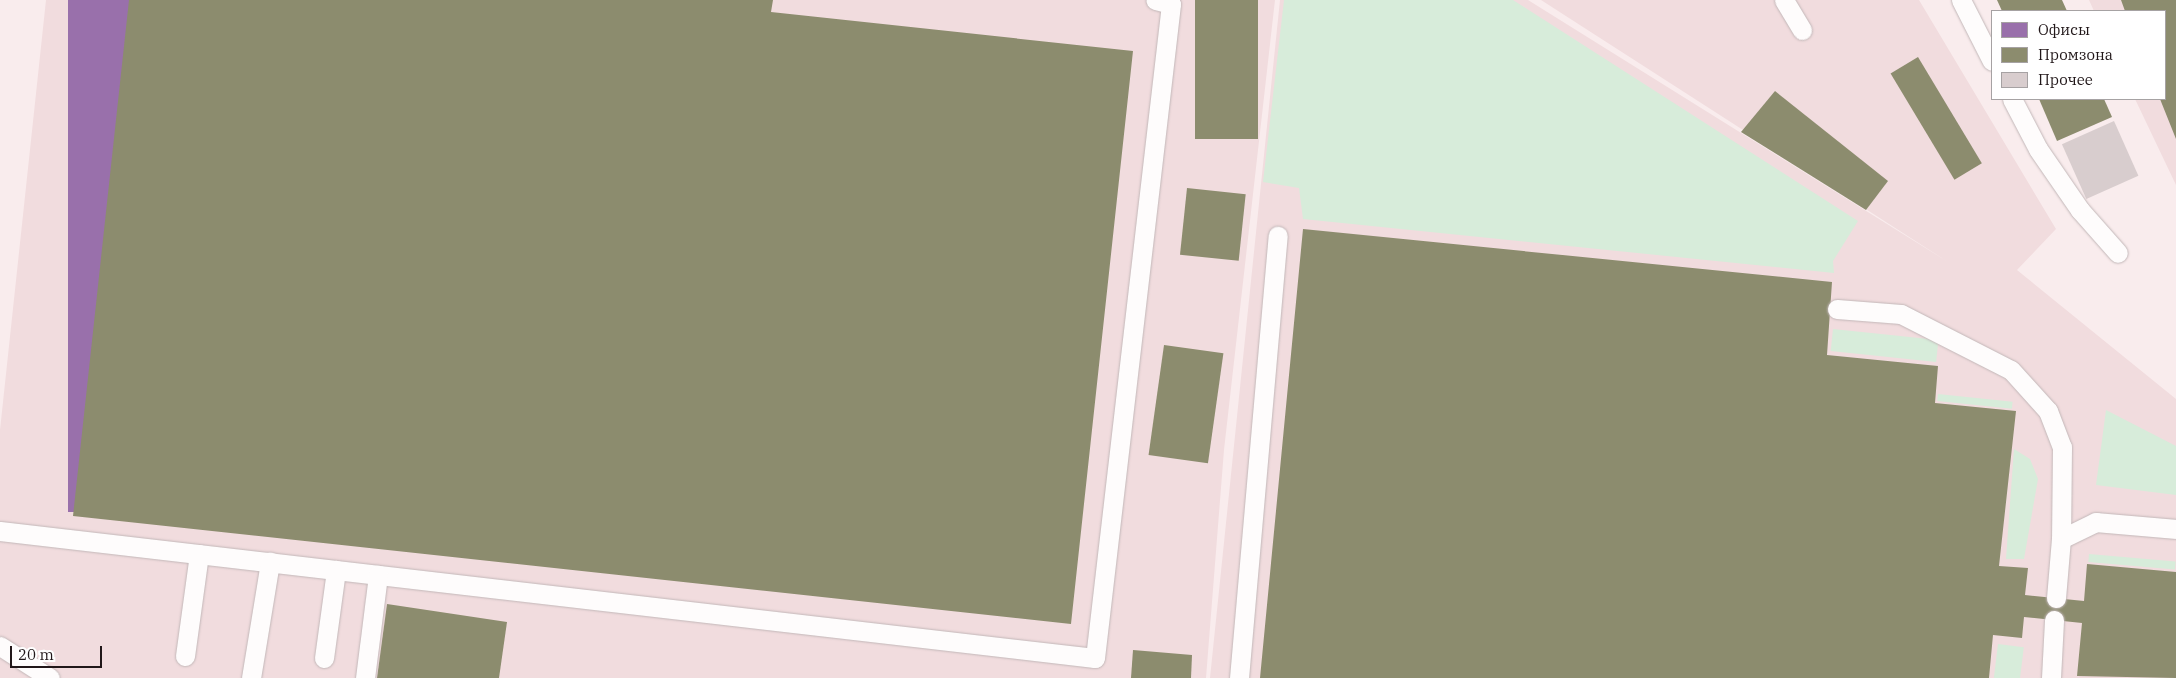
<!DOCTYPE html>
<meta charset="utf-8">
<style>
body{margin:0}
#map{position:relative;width:2176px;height:678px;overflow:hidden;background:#f9eced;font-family:"IBM Plex Serif",serif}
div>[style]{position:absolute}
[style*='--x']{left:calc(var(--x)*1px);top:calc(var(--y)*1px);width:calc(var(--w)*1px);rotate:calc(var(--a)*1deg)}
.built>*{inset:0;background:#f1dcde}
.green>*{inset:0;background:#d7ecda;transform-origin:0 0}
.offices>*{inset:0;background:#9970ab;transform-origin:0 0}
.industry>*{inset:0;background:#8c8c6e;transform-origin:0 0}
.building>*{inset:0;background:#d8cdce;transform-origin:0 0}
.roads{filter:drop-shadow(0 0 1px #c2b7b8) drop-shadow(0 0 1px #c2b7b8)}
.lane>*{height:19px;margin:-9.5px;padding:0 9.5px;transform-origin:9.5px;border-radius:9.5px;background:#fefcfc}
span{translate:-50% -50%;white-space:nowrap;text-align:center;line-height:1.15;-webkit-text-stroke:5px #fff;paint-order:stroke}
.legend{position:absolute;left:1991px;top:10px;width:175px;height:90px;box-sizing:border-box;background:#fff;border:1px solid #a6a2a3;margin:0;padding:6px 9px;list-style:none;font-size:15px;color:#211719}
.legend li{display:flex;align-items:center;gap:10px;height:25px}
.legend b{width:25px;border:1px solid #a6a2a3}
.scale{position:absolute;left:10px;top:646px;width:92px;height:22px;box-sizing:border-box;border:2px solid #211719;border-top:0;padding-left:6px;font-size:15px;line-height:18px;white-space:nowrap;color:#211719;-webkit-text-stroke:4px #fff;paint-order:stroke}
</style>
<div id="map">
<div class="built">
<div style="clip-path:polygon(46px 0,1275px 0,1224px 450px,1206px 678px,0 678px,0 430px)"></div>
<div style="clip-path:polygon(1280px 0,1528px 0,1948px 262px,1541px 0,1919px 0,2056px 229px,2017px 270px,2176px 399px,2176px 678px,1210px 678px)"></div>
<div style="clip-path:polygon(2089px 0,2176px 0,2176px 185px,2135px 99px,2165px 99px,2165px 11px,2094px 11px)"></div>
</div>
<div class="green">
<div style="clip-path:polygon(1284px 0,1513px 0,1858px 221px,1833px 261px,1834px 273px,1303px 219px,1299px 188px,1263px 182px)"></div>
<div style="left:1833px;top:329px;width:106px;height:22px;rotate:6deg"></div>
<div style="left:1938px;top:394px;width:75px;height:7px;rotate:6deg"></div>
<div style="clip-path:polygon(2106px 410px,2176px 446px,2176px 495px,2096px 485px)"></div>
<div style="clip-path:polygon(2014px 449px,2030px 459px,2038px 479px,2024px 559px,2006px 559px)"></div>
<div style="left:2089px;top:554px;width:87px;height:8px;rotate:5deg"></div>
<div style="left:1998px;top:644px;width:26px;height:34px;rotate:7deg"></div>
</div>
<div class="offices">
<div style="left:68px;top:0;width:61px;height:512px"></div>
</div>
<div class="industry">
<div style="clip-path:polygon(129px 0,773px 0,771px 12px,1133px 51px,1071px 624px,73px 516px)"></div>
<div style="left:1195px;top:0;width:63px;height:139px"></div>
<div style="clip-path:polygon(1997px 0,2062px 0,2067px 11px,2002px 11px)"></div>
<div style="clip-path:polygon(2121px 0,2176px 0,2176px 139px,2160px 99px,2165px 99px,2165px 11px,2125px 11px)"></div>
<div style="left:1918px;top:57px;width:124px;height:32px;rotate:59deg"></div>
<div style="clip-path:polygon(1775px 91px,1888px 181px,1866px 210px,1741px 132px)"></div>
<div style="clip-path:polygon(2039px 99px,2104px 99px,2112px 117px,2057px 141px)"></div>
<div style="left:1187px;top:188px;width:59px;height:67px;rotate:6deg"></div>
<div style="clip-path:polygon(1303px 229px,1832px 282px,1827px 355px,1938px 366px,1935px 403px,2016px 411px,1999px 566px,2028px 568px,2025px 595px,2084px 601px,2087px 564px,2176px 572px,2176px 678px,2077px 676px,2082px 623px,2024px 617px,2022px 638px,1993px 635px,1989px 678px,1260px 678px)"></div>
<div style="left:1164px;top:345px;width:60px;height:111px;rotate:8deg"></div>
<div style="clip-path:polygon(387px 604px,507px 622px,499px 678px,377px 678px)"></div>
<div style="clip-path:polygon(1133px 650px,1192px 655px,1191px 678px,1131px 678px)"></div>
</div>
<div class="building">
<div style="left:2114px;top:121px;width:60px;height:57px;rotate:66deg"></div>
</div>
<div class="roads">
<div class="lane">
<div style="--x:1784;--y:0;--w:35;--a:59"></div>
<div style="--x:1961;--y:0;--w:68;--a:63.1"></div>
<div style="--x:2012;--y:99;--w:56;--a:62.5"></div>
<div style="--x:2038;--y:149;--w:74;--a:55.5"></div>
<div style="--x:2080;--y:210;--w:57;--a:48.5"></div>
<div style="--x:1837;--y:309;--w:64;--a:4.5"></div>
<div style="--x:1901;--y:314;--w:123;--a:27"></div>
<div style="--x:2011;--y:370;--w:55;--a:47.9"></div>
<div style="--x:2048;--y:411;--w:39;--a:69"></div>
<div style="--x:2062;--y:447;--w:92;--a:90.6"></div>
<div style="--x:0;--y:531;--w:1102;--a:6.62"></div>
<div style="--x:1095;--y:658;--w:658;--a:-83.37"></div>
<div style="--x:1171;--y:4;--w:16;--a:-166"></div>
<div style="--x:2056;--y:598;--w:59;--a:-85.2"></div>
<div style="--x:2061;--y:539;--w:39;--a:-26"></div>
<div style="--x:2096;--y:522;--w:80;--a:5"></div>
<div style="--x:0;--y:646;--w:59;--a:32.6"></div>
<div style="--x:185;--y:656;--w:103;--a:-82.2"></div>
<div style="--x:324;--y:658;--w:89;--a:-82.2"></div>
<div style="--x:251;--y:678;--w:118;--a:-80.7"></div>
<div style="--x:365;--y:678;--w:104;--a:-82.8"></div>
<div style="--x:1239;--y:678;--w:444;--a:-85"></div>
<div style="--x:2051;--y:678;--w:58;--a:-87"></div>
</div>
</div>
<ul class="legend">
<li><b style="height:14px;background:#9970ab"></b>Офисы</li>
<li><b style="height:14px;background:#8c8c6e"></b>Промзона</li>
<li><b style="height:14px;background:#d8cdce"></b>Прочее</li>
</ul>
<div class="scale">20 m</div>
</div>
